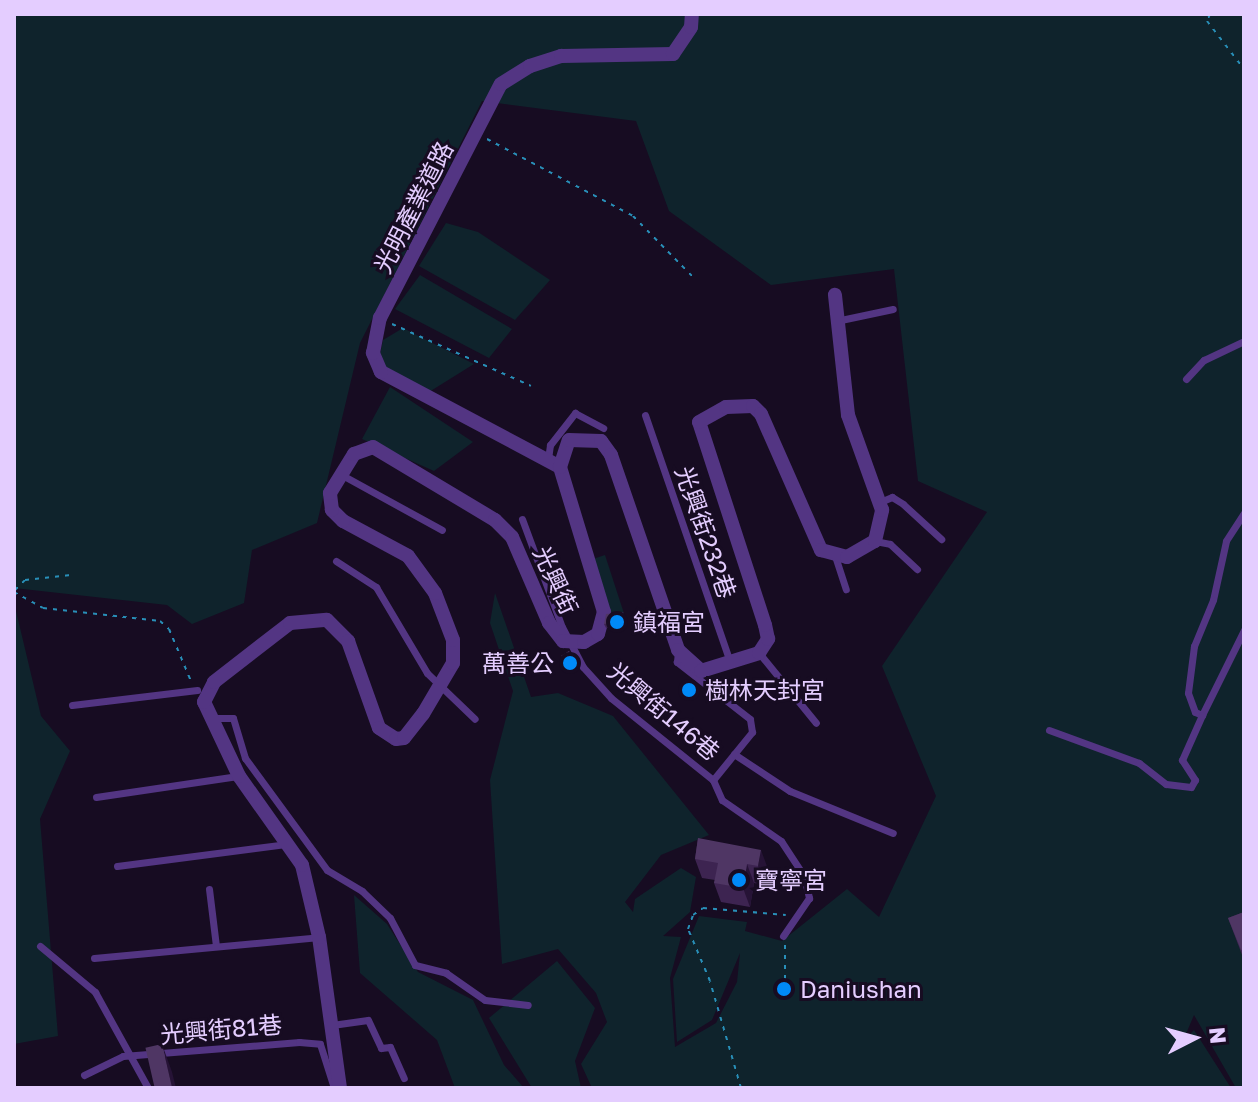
<!DOCTYPE html>
<meta charset="utf-8">
<style>
body{margin:0}
#map{position:relative;width:1258px;height:1102px;overflow:hidden;background:#170c22;font-family:"Golos Text","Noto Sans TC",sans-serif}
div>[style]{position:absolute}
[style*='--x']{left:calc(var(--x)*1px);top:calc(var(--y)*1px);width:calc(var(--w)*1px);rotate:calc(var(--a)*1deg)}
.green>*{inset:0;background:#0f232c;transform-origin:0 0}
.path>*{height:2px;margin-top:-1px;transform-origin:0;background:repeating-linear-gradient(90deg,#288fb8 0 4px,transparent 0 10px)}
.service>*{height:7px;margin:-3.5px;padding:0 3.5px;transform-origin:3.5px;border-radius:3.5px;background:#533583}
.minor>*{height:14px;margin:-7px;padding:0 7px;transform-origin:7px;border-radius:7px;background:#533583}
.wall>*{inset:0;background:#3d2451}
.shaded-wall>*{inset:0;background:#261336}
.building>*{inset:0;background:#4f3664;transform-origin:0 0}
.dots>*{width:22px;height:22px;translate:-50% -50%;box-sizing:border-box;border:4px solid #170c22;border-radius:50%}
span{translate:-50% -50%;white-space:nowrap;text-align:center;line-height:1.15;-webkit-text-stroke:6px #170c22;paint-order:stroke}
.street-label{font-size:24px;color:#e4cdff}
.poi-label{font-size:24px;color:#e4cdff}
.left{translate:0 -50%;text-align:left}
.right{translate:-100% -50%;text-align:right}
.frame{position:absolute;inset:0;border:16px solid #e4cdff;pointer-events:none}
.north{position:absolute;left:1154px;top:998px;width:80px;height:80px;-webkit-text-stroke:6px #170c22;paint-order:stroke;rotate:84deg;font-size:22px;font-weight:700;line-height:32px;text-align:center;color:#e4cdff}
.north::after{content:'';display:block;margin:auto;width:28px;height:36px;background:#e4cdff;clip-path:polygon(50% 0,100% 100%,50% 72%,0 100%)}
</style>
<div id="map">
<div class="green">
<div style="clip-path:polygon(14px 14px,1244px 14px,1244px 1088px,1236px 1088px,1194px 1015px,1183px 1041px,1194px 1030px,1231px 1088px,592px 1088px,581px 1064px,607px 1022px,596px 993px,558px 949px,502px 964px,490px 780px,513px 691px,490px 623px,495px 593px,531px 697px,558px 693px,613px 716px,709px 835px,661px 855px,625px 902px,633px 912px,635px 899px,681px 868px,696px 877px,690px 912px,663px 936px,681px 937px,670px 978px,675px 1047px,716px 1023px,737px 982px,740px 953px,712px 1020px,677px 1042px,673px 979px,699px 916px,747px 922px,745px 931px,782px 941px,847px 889px,879px 917px,936px 796px,882px 666px,987px 512px,918px 481px,894px 269px,771px 285px,669px 211px,636px 121px,482px 101px,360px 343px,317px 523px,252px 550px,244px 603px,192px 624px,167px 605px,14px 588px)"></div>
<div style="clip-path:polygon(446px 223px,478px 232px,550px 280px,515px 320px,419px 266px)"></div>
<div style="clip-path:polygon(420px 275px,512px 329px,489px 358px,395px 309px)"></div>
<div style="clip-path:polygon(403px 328px,474px 364px,429px 392px,378px 363px,383px 340px)"></div>
<div style="clip-path:polygon(390px 387px,473px 442px,434px 471px,362px 439px)"></div>
<div style="left:605px;top:555px;width:61px;height:15px;rotate:72deg"></div>
<div style="clip-path:polygon(16px 611px,41px 716px,70px 751px,40px 819px,58px 1036px,14px 1044px)"></div>
<div style="clip-path:polygon(354px 895px,387px 924px,418px 972px,473px 1000px,504px 1065px,524px 1088px,455px 1088px,437px 1040px,360px 973px)"></div>
<div style="clip-path:polygon(557px 961px,595px 1008px,575px 1061px,581px 1088px,532px 1088px,489px 1018px)"></div>
</div>
<div class="path">
<div style="--x:1210;--y:14;--w:8;--a:113"></div>
<div style="--x:1207;--y:21;--w:61;--a:52.4"></div>
<div style="--x:487;--y:139;--w:165;--a:27.8"></div>
<div style="--x:633;--y:216;--w:84;--a:45.5"></div>
<div style="--x:392;--y:324;--w:152;--a:24"></div>
<div style="--x:15;--y:590;--w:14;--a:-45"></div>
<div style="--x:25;--y:580;--w:46;--a:-6.2"></div>
<div style="--x:14;--y:592;--w:33;--a:29"></div>
<div style="--x:43;--y:608;--w:118;--a:6.3"></div>
<div style="--x:160;--y:621;--w:12;--a:42"></div>
<div style="--x:169;--y:629;--w:56;--a:67.1"></div>
<div style="--x:785;--y:945;--w:36;--a:90"></div>
<div style="--x:785;--y:981;--w:12;--a:55"></div>
<div style="--x:741;--y:1088;--w:111;--a:-106.2"></div>
<div style="--x:710;--y:981;--w:56;--a:-112.9"></div>
<div style="--x:688;--y:929;--w:15;--a:-70"></div>
<div style="--x:693;--y:915;--w:12;--a:-35"></div>
<div style="--x:703;--y:908;--w:83;--a:4.8"></div>
</div>
<div class="service">
<div style="--x:836;--y:321;--w:58;--a:-11.9"></div>
<div style="--x:1186;--y:379;--w:26;--a:-47"></div>
<div style="--x:1204;--y:360;--w:44;--a:-25.4"></div>
<div style="--x:645;--y:415;--w:261;--a:71"></div>
<div style="--x:548;--y:459;--w:14;--a:-82"></div>
<div style="--x:550;--y:445;--w:41;--a:-52"></div>
<div style="--x:575;--y:413;--w:32;--a:28"></div>
<div style="--x:342;--y:475;--w:114;--a:28.8"></div>
<div style="--x:880;--y:502;--w:13;--a:-23"></div>
<div style="--x:892;--y:497;--w:13;--a:32"></div>
<div style="--x:903;--y:504;--w:52;--a:42.6"></div>
<div style="--x:1244;--y:513;--w:33;--a:123"></div>
<div style="--x:1226;--y:541;--w:60;--a:102.4"></div>
<div style="--x:1213;--y:600;--w:50;--a:112.4"></div>
<div style="--x:1194;--y:646;--w:47;--a:97.3"></div>
<div style="--x:1188;--y:693;--w:20;--a:70"></div>
<div style="--x:1195;--y:712;--w:8;--a:23"></div>
<div style="--x:1202;--y:715;--w:95;--a:-63.7"></div>
<div style="--x:522;--y:519;--w:115;--a:69.7"></div>
<div style="--x:562;--y:627;--w:45;--a:62.3"></div>
<div style="--x:583;--y:667;--w:42;--a:47.9"></div>
<div style="--x:611;--y:698;--w:131;--a:38.8"></div>
<div style="--x:713;--y:780;--w:62;--a:-50.9"></div>
<div style="--x:752;--y:732;--w:13;--a:-99"></div>
<div style="--x:750;--y:719;--w:93;--a:-142"></div>
<div style="--x:677;--y:662;--w:12;--a:-85"></div>
<div style="--x:875;--y:541;--w:15;--a:11"></div>
<div style="--x:890;--y:544;--w:37;--a:43"></div>
<div style="--x:835;--y:556;--w:35;--a:72"></div>
<div style="--x:336;--y:561;--w:48;--a:33"></div>
<div style="--x:376;--y:587;--w:100;--a:59.3"></div>
<div style="--x:427;--y:673;--w:66;--a:43.8"></div>
<div style="--x:759;--y:653;--w:90;--a:50.8"></div>
<div style="--x:72;--y:705;--w:126;--a:-6.8"></div>
<div style="--x:212;--y:718;--w:21;--a:0"></div>
<div style="--x:233;--y:718;--w:42;--a:73.3"></div>
<div style="--x:245;--y:758;--w:139;--a:53.8"></div>
<div style="--x:327;--y:870;--w:41;--a:31"></div>
<div style="--x:362;--y:891;--w:39;--a:44"></div>
<div style="--x:390;--y:918;--w:53;--a:62"></div>
<div style="--x:415;--y:965;--w:32;--a:14"></div>
<div style="--x:446;--y:973;--w:47;--a:34.7"></div>
<div style="--x:485;--y:1000;--w:43;--a:6.6"></div>
<div style="--x:1049;--y:730;--w:96;--a:20.1"></div>
<div style="--x:1139;--y:763;--w:34;--a:38"></div>
<div style="--x:1166;--y:784;--w:25;--a:7"></div>
<div style="--x:1191;--y:787;--w:8;--a:-60"></div>
<div style="--x:1195;--y:780;--w:24;--a:-123"></div>
<div style="--x:1182;--y:760;--w:49;--a:-66"></div>
<div style="--x:734;--y:754;--w:67;--a:33.5"></div>
<div style="--x:790;--y:791;--w:111;--a:22.2"></div>
<div style="--x:713;--y:780;--w:22;--a:66"></div>
<div style="--x:722;--y:800;--w:72;--a:34.8"></div>
<div style="--x:781;--y:841;--w:42;--a:56.7"></div>
<div style="--x:804;--y:876;--w:23;--a:77"></div>
<div style="--x:809;--y:898;--w:46;--a:124.4"></div>
<div style="--x:96;--y:797;--w:145;--a:-8.4"></div>
<div style="--x:117;--y:866;--w:170;--a:-7.4"></div>
<div style="--x:209;--y:889;--w:57;--a:83"></div>
<div style="--x:40;--y:946;--w:72;--a:39.9"></div>
<div style="--x:95;--y:992;--w:110;--a:61.1"></div>
<div style="--x:94;--y:958;--w:226;--a:-5.3"></div>
<div style="--x:332;--y:1025;--w:36;--a:-8"></div>
<div style="--x:368;--y:1020;--w:31;--a:65"></div>
<div style="--x:381;--y:1048;--w:9;--a:-6"></div>
<div style="--x:390;--y:1047;--w:34;--a:66"></div>
<div style="--x:84;--y:1075;--w:43;--a:-26"></div>
<div style="--x:123;--y:1056;--w:177;--a:-4.5"></div>
<div style="--x:299;--y:1042;--w:21;--a:5"></div>
<div style="--x:320;--y:1044;--w:46;--a:72.3"></div>
</div>
<div class="minor">
<div style="--x:560;--y:467;--w:203;--a:-152"></div>
<div style="--x:381;--y:372;--w:21;--a:-113"></div>
<div style="--x:373;--y:353;--w:36;--a:-79"></div>
<div style="--x:380;--y:318;--w:263;--a:-62.7"></div>
<div style="--x:501;--y:84;--w:34;--a:-32"></div>
<div style="--x:530;--y:66;--w:33;--a:-18"></div>
<div style="--x:561;--y:56;--w:112;--a:-1"></div>
<div style="--x:673;--y:54;--w:32;--a:-56"></div>
<div style="--x:691;--y:27;--w:13;--a:-86"></div>
<div style="--x:340;--y:1088;--w:152;--a:-97.9"></div>
<div style="--x:319;--y:937;--w:74;--a:-103.3"></div>
<div style="--x:302;--y:865;--w:109;--a:-125.3"></div>
<div style="--x:239;--y:776;--w:82;--a:-115.3"></div>
<div style="--x:204;--y:702;--w:22;--a:-63"></div>
<div style="--x:214;--y:682;--w:96;--a:-37.8"></div>
<div style="--x:290;--y:623;--w:37;--a:-5"></div>
<div style="--x:327;--y:620;--w:30;--a:45"></div>
<div style="--x:348;--y:641;--w:92;--a:70.4"></div>
<div style="--x:379;--y:728;--w:20;--a:33"></div>
<div style="--x:396;--y:739;--w:8;--a:-7"></div>
<div style="--x:404;--y:738;--w:31;--a:-52"></div>
<div style="--x:423;--y:714;--w:59;--a:-59.5"></div>
<div style="--x:453;--y:663;--w:23;--a:-90"></div>
<div style="--x:453;--y:640;--w:50;--a:-111"></div>
<div style="--x:435;--y:593;--w:46;--a:-126.1"></div>
<div style="--x:408;--y:556;--w:74;--a:-151.7"></div>
<div style="--x:343;--y:521;--w:16;--a:-135"></div>
<div style="--x:332;--y:510;--w:17;--a:-97"></div>
<div style="--x:330;--y:493;--w:46;--a:-58.4"></div>
<div style="--x:354;--y:454;--w:20;--a:-20"></div>
<div style="--x:373;--y:447;--w:142;--a:30.9"></div>
<div style="--x:495;--y:520;--w:24;--a:45"></div>
<div style="--x:512;--y:537;--w:94;--a:66.7"></div>
<div style="--x:549;--y:623;--w:23;--a:52"></div>
<div style="--x:563;--y:641;--w:21;--a:3"></div>
<div style="--x:584;--y:642;--w:16;--a:-30"></div>
<div style="--x:598;--y:634;--w:23;--a:-75"></div>
<div style="--x:604;--y:612;--w:152;--a:-106.9"></div>
<div style="--x:560;--y:467;--w:28;--a:-72"></div>
<div style="--x:569;--y:440;--w:32;--a:2"></div>
<div style="--x:601;--y:441;--w:17;--a:54"></div>
<div style="--x:611;--y:455;--w:206;--a:71"></div>
<div style="--x:678;--y:650;--w:31;--a:42"></div>
<div style="--x:701;--y:671;--w:61;--a:-17.2"></div>
<div style="--x:759;--y:653;--w:17;--a:-57"></div>
<div style="--x:768;--y:639;--w:14;--a:-102"></div>
<div style="--x:765;--y:625;--w:213;--a:-108"></div>
<div style="--x:699;--y:422;--w:31;--a:-29"></div>
<div style="--x:726;--y:407;--w:27;--a:-2"></div>
<div style="--x:753;--y:406;--w:11;--a:45"></div>
<div style="--x:761;--y:414;--w:149;--a:66.2"></div>
<div style="--x:821;--y:550;--w:27;--a:15"></div>
<div style="--x:847;--y:557;--w:32;--a:-30"></div>
<div style="--x:875;--y:541;--w:32;--a:-77"></div>
<div style="--x:882;--y:510;--w:101;--a:-109.7"></div>
<div style="--x:848;--y:415;--w:121;--a:-96.2"></div>
</div>
<div class="wall">
<div style="clip-path:polygon(623px 612px,627px 625px,606px 628px,604px 624px)"></div>
<div style="clip-path:polygon(698px 838px,768px 869px,765px 885px,754px 883px,750px 907px,721px 902px,714px 883px,715px 880px,702px 878px,695px 859px)"></div>
<div style="clip-path:polygon(1244px 912px,1244px 960px,1228px 918px)"></div>
</div>
<div class="shaded-wall">
<div style="clip-path:polygon(575px 661px,577px 666px,570px 670px,568px 665px)"></div>
<div style="clip-path:polygon(761px 850px,768px 869px,765px 885px,758px 866px)"></div>
<div style="clip-path:polygon(747px 864px,754px 883px,750px 907px,743px 888px)"></div>
<div style="clip-path:polygon(162px 1044px,172px 1072px,176px 1088px,172px 1088px)"></div>
</div>
<div class="building">
<div style="clip-path:polygon(623px 612px,625px 621px,604px 624px,606px 614px)"></div>
<div style="left:569px;top:651px;width:12px;height:9px;rotate:59deg"></div>
<div style="clip-path:polygon(698px 838px,761px 850px,758px 866px,747px 864px,743px 888px,714px 883px,718px 863px,695px 859px)"></div>
<div style="clip-path:polygon(1244px 912px,1244px 949px,1241px 950px,1228px 918px)"></div>
<div style="left:162px;top:1044px;width:45px;height:17px;rotate:77deg"></div>
</div>
<div class="dots">
<div style="left:617px;top:622px;background:#008af8"></div>
<div style="left:570px;top:663px;background:#008af8"></div>
<div style="left:689px;top:690px;background:#008af8"></div>
<div style="left:739px;top:880px;background:#008af8"></div>
<div style="left:784px;top:989px;background:#008af8"></div>
</div>
<div class="street-label">
<span style="left:413px;top:207px;rotate:-63deg">光明產業道路</span>
<span style="left:706px;top:532px;rotate:71deg">光興街232巷</span>
<span style="left:556px;top:580px;rotate:65deg">光興街</span>
<span style="left:664px;top:711px;rotate:40deg">光興街146巷</span>
<span style="left:221px;top:1029px;rotate:-5deg">光興街81巷</span>
</div>
<div class="poi-label">
<span class="left" style="left:633px;top:622px">鎮福宮</span>
<span class="right" style="left:554px;top:663px">萬善公</span>
<span class="left" style="left:705px;top:690px">樹林天封宮</span>
<span class="left" style="left:755px;top:880px">寶寧宮</span>
<span class="left" style="left:800px;top:989px">Daniushan</span>
</div>
<div class="frame"></div>
<div class="north">N</div>
</div>
